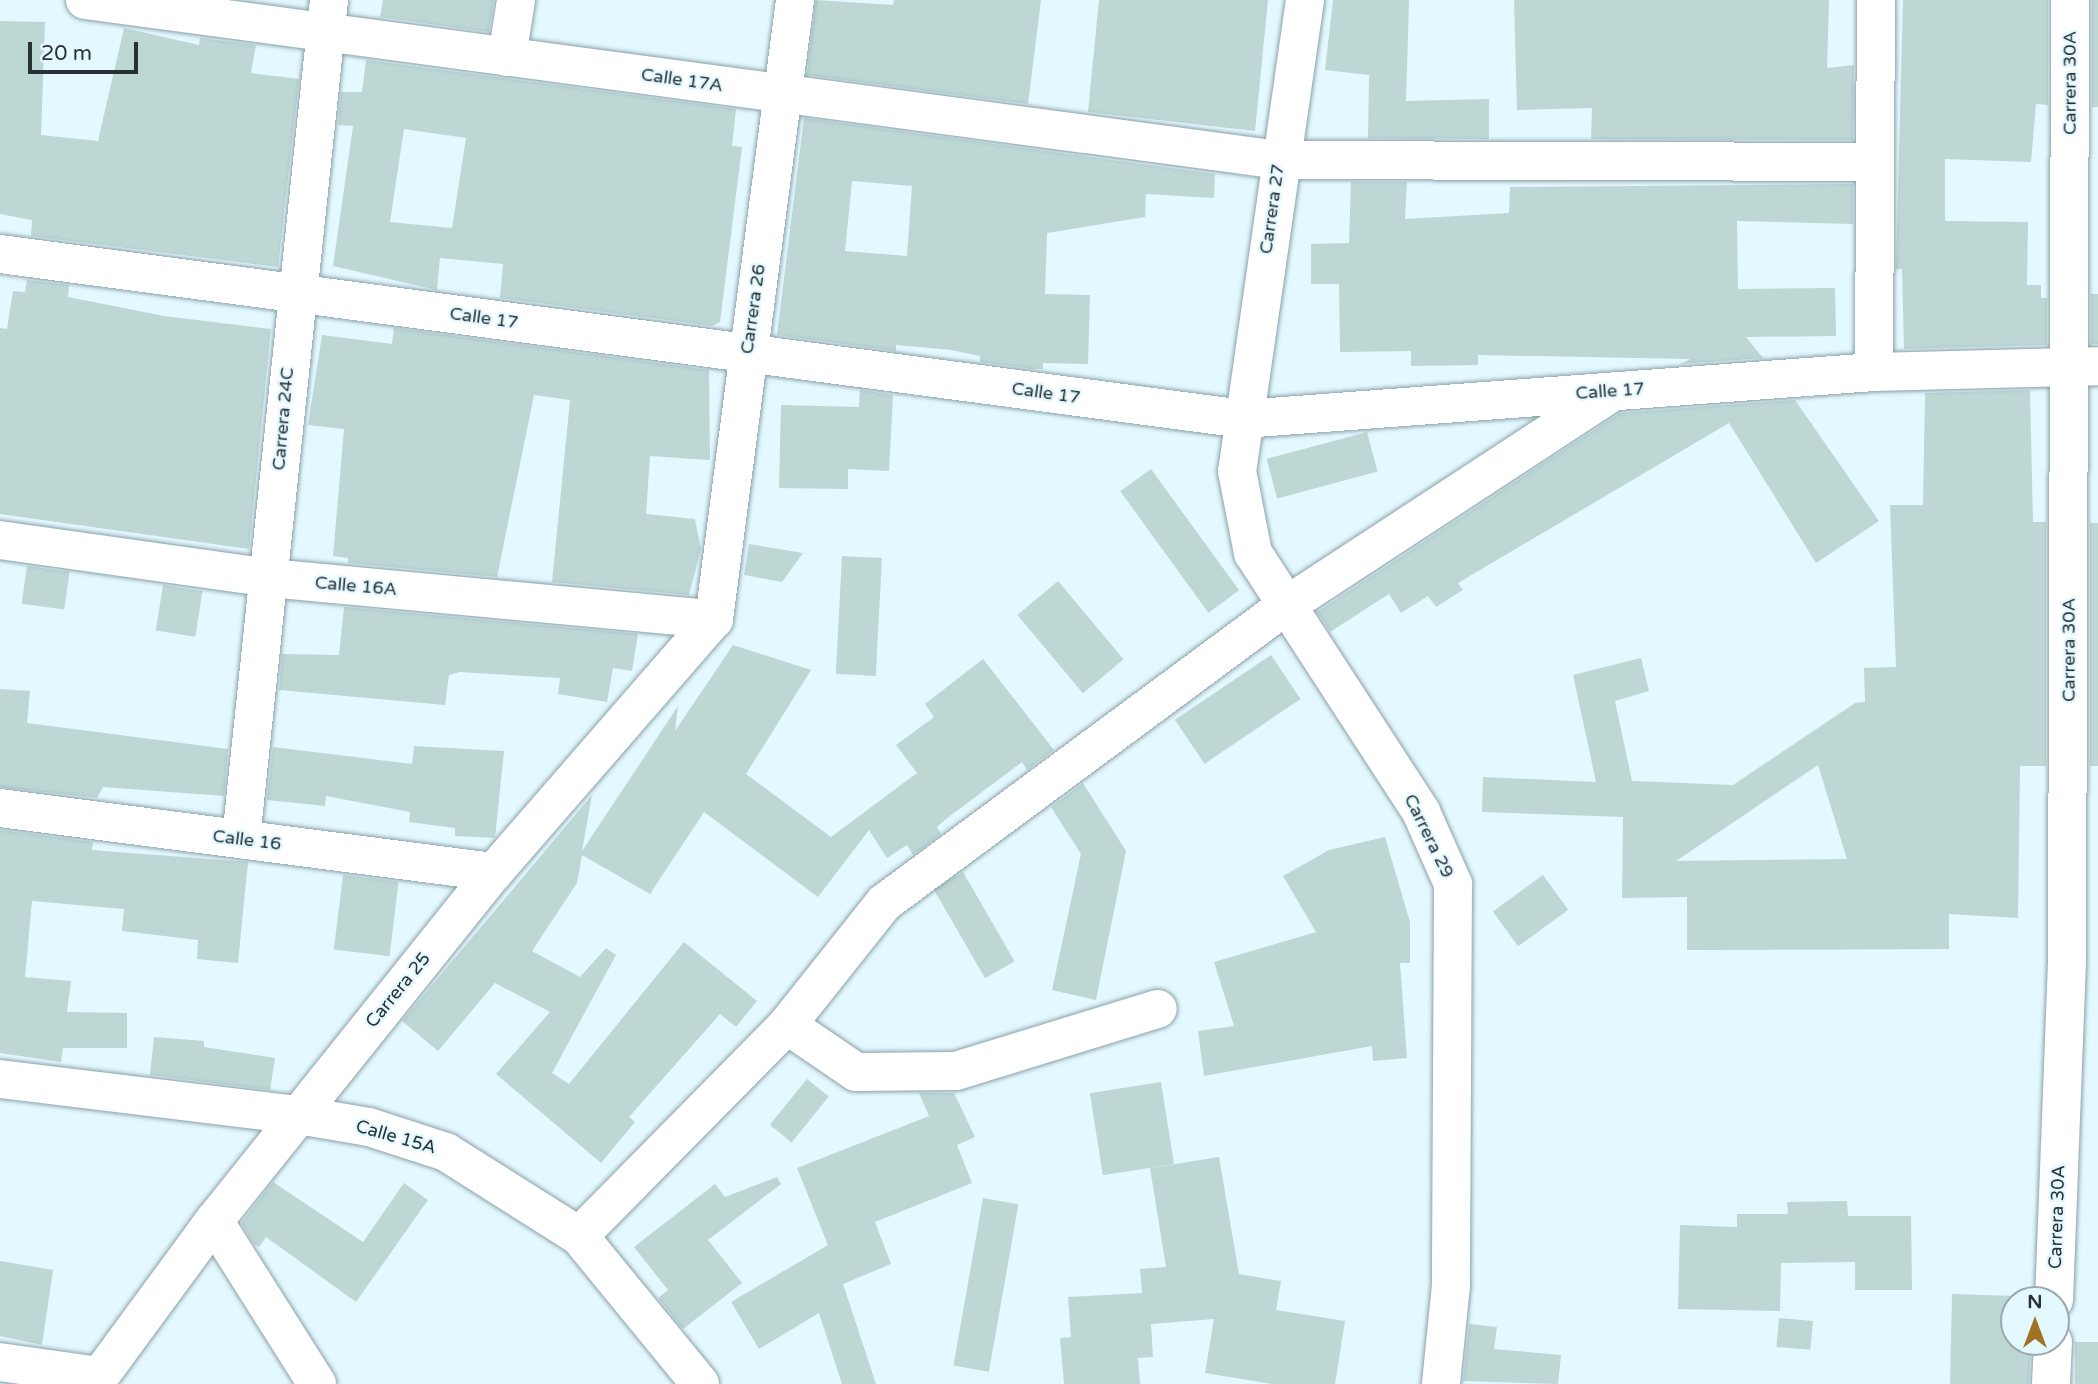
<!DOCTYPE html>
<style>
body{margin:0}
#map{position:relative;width:2098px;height:1384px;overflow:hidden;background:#e4f8ff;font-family:"Varela Round",sans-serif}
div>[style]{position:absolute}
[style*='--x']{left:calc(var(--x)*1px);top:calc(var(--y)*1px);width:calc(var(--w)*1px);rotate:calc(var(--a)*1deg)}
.building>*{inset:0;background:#bdd7d5;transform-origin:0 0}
.roads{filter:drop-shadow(0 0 2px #8aa1a9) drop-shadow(0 0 2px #8aa1a9)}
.minor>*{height:38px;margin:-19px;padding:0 19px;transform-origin:19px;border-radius:19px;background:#fff}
span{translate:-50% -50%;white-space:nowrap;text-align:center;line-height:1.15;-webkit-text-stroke:5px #e4f8ff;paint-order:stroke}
.street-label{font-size:18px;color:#283235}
.north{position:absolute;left:2000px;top:1286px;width:70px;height:70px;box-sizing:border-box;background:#e4f8ff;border:2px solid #99a9ae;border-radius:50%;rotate:0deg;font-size:19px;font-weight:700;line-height:28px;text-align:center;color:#283235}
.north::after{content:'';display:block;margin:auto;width:24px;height:32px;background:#a07224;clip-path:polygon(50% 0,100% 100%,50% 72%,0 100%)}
.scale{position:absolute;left:28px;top:42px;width:110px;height:32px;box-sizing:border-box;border:4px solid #283235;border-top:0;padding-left:9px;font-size:21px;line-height:24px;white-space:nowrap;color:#283235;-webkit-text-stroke:5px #e4f8ff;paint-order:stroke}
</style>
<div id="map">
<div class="building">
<div style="clip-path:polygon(383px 0,494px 0,489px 32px,380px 17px)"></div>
<div style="clip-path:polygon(816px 0,893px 5px,894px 0,1041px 0,1028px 104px,807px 75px)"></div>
<div style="clip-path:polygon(1099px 0,1268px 0,1255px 131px,1088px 112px)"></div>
<div style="clip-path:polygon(1333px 0,1409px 0,1406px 101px,1489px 99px,1489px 139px,1368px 138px,1369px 75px,1325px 70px)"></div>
<div style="clip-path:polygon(1514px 0,1829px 0,1827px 68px,1854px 65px,1853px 140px,1591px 139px,1592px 108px,1517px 110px)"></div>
<div style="clip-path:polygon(1903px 0,2048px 0,2048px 105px,2036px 104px,2031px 162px,1945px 159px,1945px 221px,2028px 222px,2027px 285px,2041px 285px,2041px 298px,2047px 298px,2047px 345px,1904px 349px,1902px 269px,1896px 269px)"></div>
<div style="left:2092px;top:0;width:6px;height:107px"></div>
<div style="clip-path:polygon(0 21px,45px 22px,41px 135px,98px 141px,124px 28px,199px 45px,200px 38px,256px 45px,251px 73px,299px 79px,278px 267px,31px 236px,32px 220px,0 214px)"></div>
<div style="clip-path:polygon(evenodd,366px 60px,736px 109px,732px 146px,742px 147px,720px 322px,712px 326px,500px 298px,503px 264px,440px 258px,437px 290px,333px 266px,353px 126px,338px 125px,341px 92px,362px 92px,366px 60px,404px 129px,466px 138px,452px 228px,390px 222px,404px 129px)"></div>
<div style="clip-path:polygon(evenodd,804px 118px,1215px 174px,1214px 198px,1146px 194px,1145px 217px,1047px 233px,1045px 294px,1090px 295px,1088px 364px,1043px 363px,1043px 369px,1032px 369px,980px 362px,980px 356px,951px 350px,896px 345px,896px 351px,777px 335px,804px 118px,852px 181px,912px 186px,907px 256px,845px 251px,852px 181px)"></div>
<div style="clip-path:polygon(1351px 182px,1407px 182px,1405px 219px,1509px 213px,1510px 187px,1853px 184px,1853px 224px,1737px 221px,1738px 289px,1835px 288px,1836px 336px,1746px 337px,1763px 358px,1681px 364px,1690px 359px,1478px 355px,1478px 365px,1411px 366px,1411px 351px,1340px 352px,1339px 284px,1311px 284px,1311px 244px,1349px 243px)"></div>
<div style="clip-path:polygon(27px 280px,69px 285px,68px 297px,164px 316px,271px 329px,249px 549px,0 514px,0 328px,7px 329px,13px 291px,25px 292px)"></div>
<div style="left:2098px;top:294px;width:50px;height:7px;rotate:90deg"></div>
<div style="clip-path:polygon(394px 328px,709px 370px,710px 460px,650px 456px,646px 514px,695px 519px,701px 549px,689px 595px,552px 582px,570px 400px,534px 395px,497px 577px,348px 563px,348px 558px,333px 556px,344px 429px,308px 425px,322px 335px,392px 344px)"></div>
<div style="clip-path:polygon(860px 390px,893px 395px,889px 471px,848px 469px,848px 489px,779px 488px,781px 405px,859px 407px)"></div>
<div style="clip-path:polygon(evenodd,2030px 390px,2033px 522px,2046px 522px,2046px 766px,2020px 766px,2018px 918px,1949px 914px,1949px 949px,1687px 950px,1687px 897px,1622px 898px,1623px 817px,1482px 812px,1483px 777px,1596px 782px,1573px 675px,1641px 658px,1649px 691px,1615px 701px,1632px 781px,1733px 785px,1855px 703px,1865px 702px,1864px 668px,1896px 667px,1890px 505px,1923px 505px,1925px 393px,2030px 390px,1818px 765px,1847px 859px,1676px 861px,1818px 765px)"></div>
<div style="clip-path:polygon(1795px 400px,1879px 521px,1816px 563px,1729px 423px,1458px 583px,1463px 590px,1436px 607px,1428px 596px,1401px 613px,1389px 594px,1330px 632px,1317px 612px,1620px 413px)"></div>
<div style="left:1367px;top:432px;width:41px;height:104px;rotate:75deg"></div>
<div style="left:1151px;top:469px;width:150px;height:38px;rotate:54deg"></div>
<div style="left:2090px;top:523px;width:8px;height:243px"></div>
<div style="clip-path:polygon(749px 544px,803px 553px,782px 582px,744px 575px)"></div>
<div style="left:842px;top:556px;width:40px;height:118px;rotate:3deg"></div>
<div style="left:27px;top:566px;width:43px;height:38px;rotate:8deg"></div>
<div style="left:1058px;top:581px;width:102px;height:53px;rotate:50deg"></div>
<div style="left:163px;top:585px;width:40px;height:46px;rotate:9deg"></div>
<div style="clip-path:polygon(344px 607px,638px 634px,632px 671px,613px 668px,607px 702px,558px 694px,560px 678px,460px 672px,449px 675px,445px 705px,279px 690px,282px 654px,339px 655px)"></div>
<div style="clip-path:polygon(733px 645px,811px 670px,746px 774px,831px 837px,917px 773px,896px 745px,934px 717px,925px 704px,983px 659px,1054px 750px,1027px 770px,1022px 762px,946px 819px,937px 827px,941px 834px,913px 855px,907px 845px,887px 858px,869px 830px,818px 897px,704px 812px,650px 894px,582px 855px,577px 883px,532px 951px,580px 977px,606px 948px,616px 955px,552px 1073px,569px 1084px,684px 942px,757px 1001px,736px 1027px,720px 1014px,629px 1117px,635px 1122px,601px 1163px,496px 1074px,550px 1012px,495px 983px,438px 1051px,402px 1021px,592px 795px,582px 851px,678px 706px,675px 731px)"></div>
<div style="left:1271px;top:655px;width:53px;height:116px;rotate:56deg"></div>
<div style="clip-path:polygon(0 689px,30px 691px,27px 723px,228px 749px,224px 796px,103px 787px,97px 798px,0 787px)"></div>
<div style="clip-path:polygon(414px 746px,504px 751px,495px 838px,455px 836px,455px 828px,409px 822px,410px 812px,326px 796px,325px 806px,267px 800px,273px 747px,412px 764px)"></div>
<div style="clip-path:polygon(1083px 783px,1126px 851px,1096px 1000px,1052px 990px,1081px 854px,1051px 807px)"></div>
<div style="clip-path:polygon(0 830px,93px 842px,92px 850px,248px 862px,238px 963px,197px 959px,198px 940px,122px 931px,124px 909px,32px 901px,25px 977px,71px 981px,67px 1012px,127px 1013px,127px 1048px,63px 1048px,61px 1062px,0 1053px)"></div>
<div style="clip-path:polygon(1385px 837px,1410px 922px,1410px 963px,1400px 963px,1407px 1058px,1373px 1061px,1372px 1046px,1204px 1076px,1198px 1031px,1234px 1026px,1214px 962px,1316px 932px,1283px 876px,1329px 850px)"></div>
<div style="left:963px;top:872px;width:103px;height:34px;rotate:60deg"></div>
<div style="left:343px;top:875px;width:56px;height:75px;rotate:7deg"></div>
<div style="left:1543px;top:875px;width:43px;height:62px;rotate:54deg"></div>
<div style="clip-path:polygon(154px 1037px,204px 1041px,204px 1047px,275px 1058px,270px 1090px,150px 1075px)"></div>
<div style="left:807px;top:1079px;width:28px;height:59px;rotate:39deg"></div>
<div style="left:1161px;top:1082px;width:83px;height:72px;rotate:81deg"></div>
<div style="clip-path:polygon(919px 1093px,954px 1093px,975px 1137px,957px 1145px,972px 1183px,875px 1222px,891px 1264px,843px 1284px,876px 1384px,842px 1384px,819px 1313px,759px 1349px,731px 1302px,828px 1245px,797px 1168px,929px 1116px)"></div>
<div style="clip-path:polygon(1219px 1157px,1239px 1274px,1281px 1281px,1276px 1310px,1345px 1321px,1335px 1384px,1272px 1384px,1205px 1373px,1214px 1319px,1151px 1324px,1153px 1357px,1138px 1358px,1140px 1384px,1064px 1384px,1060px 1338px,1071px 1337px,1068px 1297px,1142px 1293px,1140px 1269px,1166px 1267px,1150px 1168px)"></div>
<div style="clip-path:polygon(777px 1177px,781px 1184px,708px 1240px,742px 1283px,683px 1329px,658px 1298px,668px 1290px,634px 1247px,715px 1184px,725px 1197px)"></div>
<div style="clip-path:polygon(273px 1182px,363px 1242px,404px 1183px,428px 1200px,356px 1302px,266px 1237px,259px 1247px,254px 1244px,241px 1223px)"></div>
<div style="left:983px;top:1198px;width:36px;height:170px;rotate:10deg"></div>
<div style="clip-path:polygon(1847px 1201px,1848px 1216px,1911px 1216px,1912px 1290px,1855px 1290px,1855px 1262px,1781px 1263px,1780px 1311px,1678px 1309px,1680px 1225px,1737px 1227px,1737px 1214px,1788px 1214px,1787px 1202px)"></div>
<div style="clip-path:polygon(0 1261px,53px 1270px,42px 1345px,0 1336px)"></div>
<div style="clip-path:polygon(1952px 1294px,2016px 1296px,2014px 1342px,2031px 1342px,2029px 1384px,1950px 1384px)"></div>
<div style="left:1779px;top:1318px;width:34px;height:29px;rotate:5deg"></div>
<div style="clip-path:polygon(1469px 1324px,1497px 1327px,1494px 1349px,1561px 1355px,1558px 1384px,1463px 1381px)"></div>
<div style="left:2075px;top:1342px;width:23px;height:42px"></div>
</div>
<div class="roads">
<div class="minor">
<div style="--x:85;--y:0;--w:1205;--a:7.63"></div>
<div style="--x:1279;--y:160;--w:594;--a:0.19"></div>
<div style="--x:1305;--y:0;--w:476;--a:98.2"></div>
<div style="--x:1237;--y:471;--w:84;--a:79"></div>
<div style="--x:1253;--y:553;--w:309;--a:57"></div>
<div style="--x:1421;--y:812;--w:79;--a:66"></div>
<div style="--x:1453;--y:884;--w:401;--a:90.3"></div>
<div style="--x:1451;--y:1285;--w:100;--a:95.8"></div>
<div style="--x:507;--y:57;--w:58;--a:-81"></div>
<div style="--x:0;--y:254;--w:1254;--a:7.56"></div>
<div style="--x:1243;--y:419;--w:633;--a:-4.26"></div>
<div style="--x:1874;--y:372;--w:224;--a:-1.5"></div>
<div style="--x:1874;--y:372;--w:372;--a:-89.7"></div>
<div style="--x:0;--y:540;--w:272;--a:8"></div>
<div style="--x:269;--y:578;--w:447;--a:5.3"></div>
<div style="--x:0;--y:808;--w:498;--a:7.4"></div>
<div style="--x:241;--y:839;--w:844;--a:-84.01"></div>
<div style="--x:787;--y:1025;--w:83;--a:34.3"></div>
<div style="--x:856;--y:1072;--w:100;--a:-0.6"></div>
<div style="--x:956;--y:1071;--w:211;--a:-17.1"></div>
<div style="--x:0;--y:1079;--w:300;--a:6.9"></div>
<div style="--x:298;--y:1115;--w:72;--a:9.6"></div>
<div style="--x:369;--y:1127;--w:81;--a:18"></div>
<div style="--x:446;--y:1152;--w:157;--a:32.3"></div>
<div style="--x:579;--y:1236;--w:191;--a:50.7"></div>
<div style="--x:214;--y:1221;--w:193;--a:57.7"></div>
<div style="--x:579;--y:1236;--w:296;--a:-45.4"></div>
<div style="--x:787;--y:1025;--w:156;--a:-51.5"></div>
<div style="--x:884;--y:903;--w:498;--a:-36.5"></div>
<div style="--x:1284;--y:607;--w:392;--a:-33.2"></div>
<div style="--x:2054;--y:1300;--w:342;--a:-87.8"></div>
<div style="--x:2067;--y:958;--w:958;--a:-89.82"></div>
<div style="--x:0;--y:1362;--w:101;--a:8"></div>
<div style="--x:100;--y:1376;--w:192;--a:-53.7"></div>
<div style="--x:214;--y:1221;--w:447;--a:-51.3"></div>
<div style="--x:494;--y:872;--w:335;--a:-49"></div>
<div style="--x:714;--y:619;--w:624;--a:-82.54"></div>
<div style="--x:2051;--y:1384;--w:42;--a:-87.3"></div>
</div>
</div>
<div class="street-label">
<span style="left:682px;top:80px;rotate:8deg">Calle 17A</span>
<span style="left:2070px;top:83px;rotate:-90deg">Carrera 30A</span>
<span style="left:1272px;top:209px;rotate:-82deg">Carrera 27</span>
<span style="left:753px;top:309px;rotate:-82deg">Carrera 26</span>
<span style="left:484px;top:318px;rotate:8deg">Calle 17</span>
<span style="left:1610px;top:391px;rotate:-4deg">Calle 17</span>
<span style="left:1046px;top:393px;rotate:8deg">Calle 17</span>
<span style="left:283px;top:419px;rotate:-85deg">Carrera 24C</span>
<span style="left:356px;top:586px;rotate:5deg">Calle 16A</span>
<span style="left:2069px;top:650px;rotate:-90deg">Carrera 30A</span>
<span style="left:1429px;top:836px;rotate:64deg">Carrera 29</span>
<span style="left:247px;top:840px;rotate:7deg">Calle 16</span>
<span style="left:398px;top:990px;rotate:-51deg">Carrera 25</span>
<span style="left:396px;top:1137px;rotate:16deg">Calle 15A</span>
<span style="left:2057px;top:1217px;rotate:-88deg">Carrera 30A</span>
</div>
<div class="north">N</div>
<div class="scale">20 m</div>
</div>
